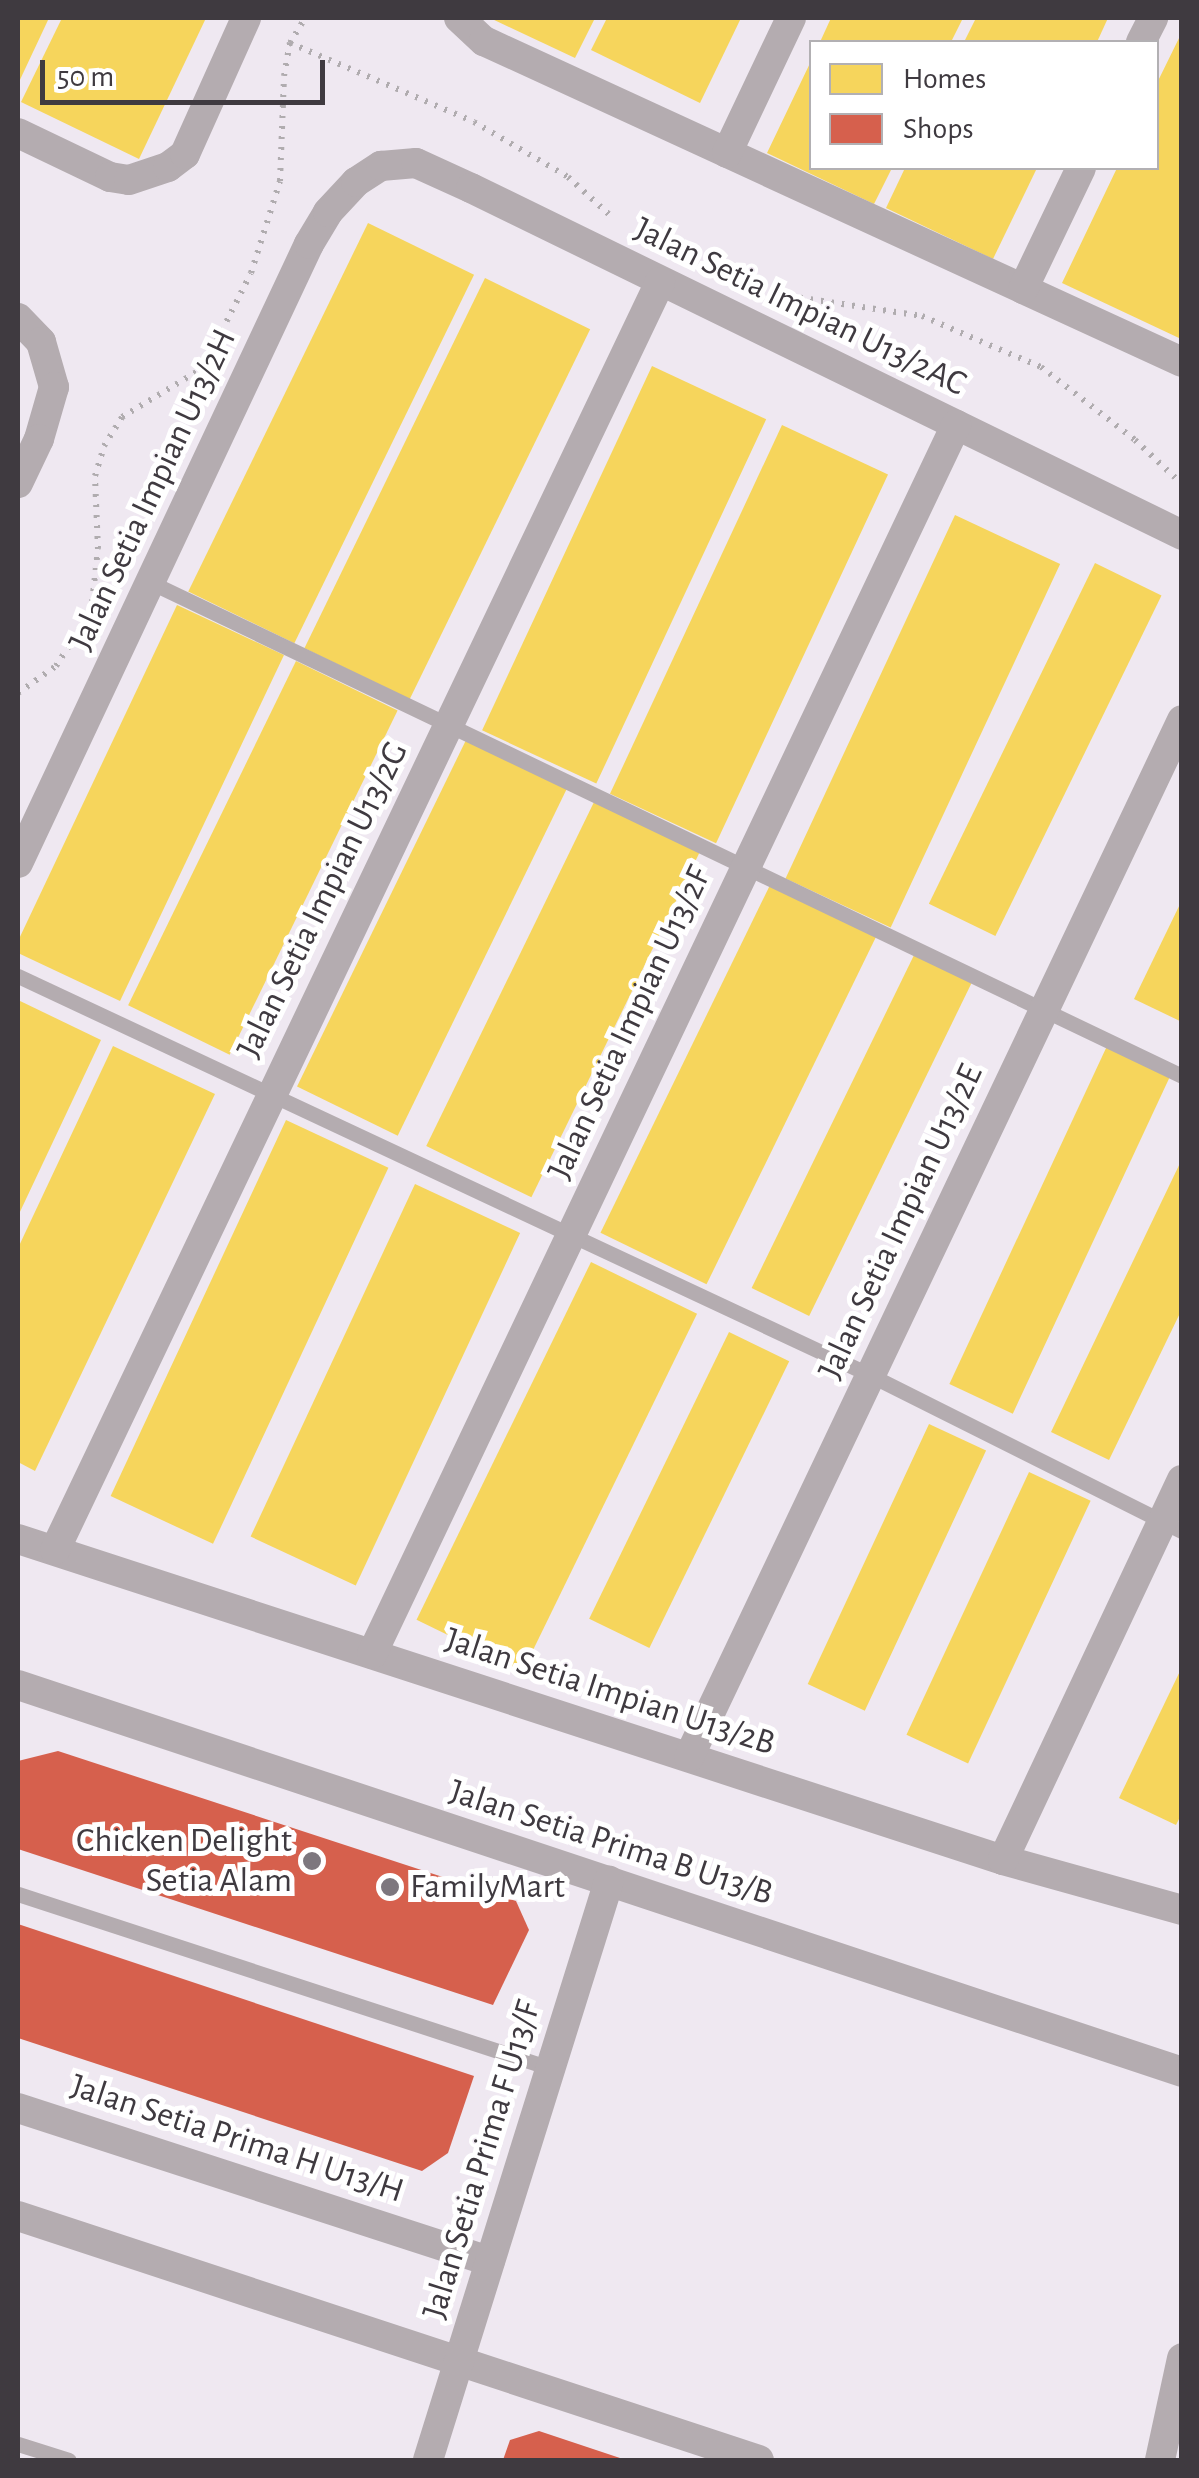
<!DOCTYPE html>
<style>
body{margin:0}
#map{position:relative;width:1199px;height:2478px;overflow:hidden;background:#efe8f1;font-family:"Alegreya Sans",sans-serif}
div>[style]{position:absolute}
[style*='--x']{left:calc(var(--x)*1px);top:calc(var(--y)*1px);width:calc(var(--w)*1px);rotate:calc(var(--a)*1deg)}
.homes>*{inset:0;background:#f6d55c;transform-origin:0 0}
.shops>*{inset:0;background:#d6604d}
.path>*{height:6px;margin-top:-3px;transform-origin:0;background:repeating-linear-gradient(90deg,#b0acaf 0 2.5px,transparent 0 10.5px)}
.lane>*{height:15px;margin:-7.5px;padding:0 7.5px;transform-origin:7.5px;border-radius:7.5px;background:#b4acb0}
.street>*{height:30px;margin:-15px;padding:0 15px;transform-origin:15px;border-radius:15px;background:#b4acb0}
.dots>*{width:28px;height:28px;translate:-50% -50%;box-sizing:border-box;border:5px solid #fff;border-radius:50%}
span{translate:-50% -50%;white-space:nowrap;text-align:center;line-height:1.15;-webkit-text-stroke:10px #fff;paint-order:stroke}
.street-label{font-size:35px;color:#3f3a40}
.poi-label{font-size:35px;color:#3f3a40}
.right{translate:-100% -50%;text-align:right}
.left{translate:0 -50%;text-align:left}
.frame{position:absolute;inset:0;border:20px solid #3f3a40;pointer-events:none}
.legend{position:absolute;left:809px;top:40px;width:350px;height:130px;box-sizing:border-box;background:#fff;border:2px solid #b2b0b3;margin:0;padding:12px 18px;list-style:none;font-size:30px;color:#3f3a40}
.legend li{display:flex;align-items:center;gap:20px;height:50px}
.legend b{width:50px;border:2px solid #b2b0b3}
.scale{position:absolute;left:40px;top:60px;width:285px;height:45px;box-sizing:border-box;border:5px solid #3f3a40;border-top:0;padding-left:12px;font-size:30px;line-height:35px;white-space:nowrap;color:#3f3a40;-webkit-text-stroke:8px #fff;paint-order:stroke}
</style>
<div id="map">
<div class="homes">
<div style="clip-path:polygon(18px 18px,49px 18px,18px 84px)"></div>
<div style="clip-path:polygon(62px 18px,206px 18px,139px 159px,21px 102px)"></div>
<div style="clip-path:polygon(490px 18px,595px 18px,575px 58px)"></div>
<div style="clip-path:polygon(607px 18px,741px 18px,700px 103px,591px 50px)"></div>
<div style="clip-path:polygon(831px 18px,963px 18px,951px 42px,820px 42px)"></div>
<div style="clip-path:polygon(976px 18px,1108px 18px,1097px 42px,964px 42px)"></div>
<div style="clip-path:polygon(1182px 32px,1182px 332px,1179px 338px,1062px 283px,1117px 168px,1156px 168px,1156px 85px)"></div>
<div style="clip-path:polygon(812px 59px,812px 168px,892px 168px,874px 204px,767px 153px)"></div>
<div style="clip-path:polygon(905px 168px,1037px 168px,993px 259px,886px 208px)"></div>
<div style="left:368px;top:223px;width:118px;height:410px;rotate:26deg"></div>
<div style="left:485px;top:278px;width:117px;height:412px;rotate:26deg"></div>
<div style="left:652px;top:366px;width:126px;height:402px;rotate:25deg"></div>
<div style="left:782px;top:425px;width:117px;height:407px;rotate:25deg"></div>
<div style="left:955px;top:515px;width:116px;height:401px;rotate:25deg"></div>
<div style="left:1095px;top:563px;width:74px;height:379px;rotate:26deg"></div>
<div style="clip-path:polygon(177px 605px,284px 655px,120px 1001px,18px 953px,18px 941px)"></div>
<div style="left:296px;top:661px;width:113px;height:383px;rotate:26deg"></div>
<div style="left:468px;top:736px;width:112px;height:390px;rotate:26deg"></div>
<div style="left:595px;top:800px;width:117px;height:385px;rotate:26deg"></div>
<div style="left:771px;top:883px;width:118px;height:389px;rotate:26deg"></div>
<div style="clip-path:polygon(1182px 900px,1182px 1022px,1134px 999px)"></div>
<div style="left:916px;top:951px;width:64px;height:375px;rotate:26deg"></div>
<div style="clip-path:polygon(18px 1000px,101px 1040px,18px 1216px)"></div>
<div style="clip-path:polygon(113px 1046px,215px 1094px,35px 1471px,18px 1462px,18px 1248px)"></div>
<div style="left:1107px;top:1046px;width:70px;height:373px;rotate:25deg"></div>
<div style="left:286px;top:1120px;width:113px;height:415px;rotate:25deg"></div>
<div style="clip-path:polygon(1182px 1159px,1182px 1309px,1109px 1460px,1051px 1432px)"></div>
<div style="left:415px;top:1184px;width:116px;height:389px;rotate:25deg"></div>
<div style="left:591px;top:1262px;width:118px;height:398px;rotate:26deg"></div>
<div style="left:729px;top:1332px;width:67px;height:319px;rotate:26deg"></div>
<div style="left:929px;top:1424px;width:63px;height:287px;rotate:25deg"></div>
<div style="left:1029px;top:1472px;width:68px;height:290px;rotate:25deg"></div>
<div style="clip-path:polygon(1182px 1667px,1182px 1813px,1176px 1825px,1119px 1798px)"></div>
</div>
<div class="shops">
<div style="clip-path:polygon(58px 1751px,516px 1901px,529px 1930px,493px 2005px,18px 1849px,18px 1761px)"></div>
<div style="clip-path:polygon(18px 1924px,474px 2076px,448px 2153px,422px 2171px,18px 2038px)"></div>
<div style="clip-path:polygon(539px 2431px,626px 2460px,503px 2460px,510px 2440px)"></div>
</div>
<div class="path">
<div style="--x:290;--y:43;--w:200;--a:23.2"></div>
<div style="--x:474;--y:122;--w:109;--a:30.3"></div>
<div style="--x:568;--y:177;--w:59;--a:42.3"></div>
<div style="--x:769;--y:293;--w:155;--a:8.5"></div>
<div style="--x:922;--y:316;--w:129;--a:23.2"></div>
<div style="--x:1041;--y:367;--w:119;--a:37.8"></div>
<div style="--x:1135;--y:440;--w:64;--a:43.1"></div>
<div style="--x:18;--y:693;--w:47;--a:-35.4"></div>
<div style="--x:56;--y:666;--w:64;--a:-57.1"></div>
<div style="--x:91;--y:612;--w:63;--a:-83.7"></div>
<div style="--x:98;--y:549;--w:73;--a:-92.4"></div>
<div style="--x:95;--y:476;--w:31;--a:-73"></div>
<div style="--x:104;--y:446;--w:34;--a:-58"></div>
<div style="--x:122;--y:417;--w:95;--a:-31.2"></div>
<div style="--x:203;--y:368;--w:106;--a:-63.2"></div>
<div style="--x:251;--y:273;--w:96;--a:-72.5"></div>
<div style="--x:280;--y:181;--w:105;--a:-87.8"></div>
<div style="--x:284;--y:76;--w:34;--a:-80"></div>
<div style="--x:290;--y:43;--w:29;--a:-59"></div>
</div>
<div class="lane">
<div style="--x:152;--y:583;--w:1142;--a:25.58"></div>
<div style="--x:18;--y:976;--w:941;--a:25.09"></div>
<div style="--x:870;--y:1375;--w:349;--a:26.6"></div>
<div style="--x:18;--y:1894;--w:560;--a:18.11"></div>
<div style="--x:18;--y:2444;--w:53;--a:17.4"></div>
</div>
<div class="street">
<div style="--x:459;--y:18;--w:34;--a:43"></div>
<div style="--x:484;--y:41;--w:768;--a:24.7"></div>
<div style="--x:1141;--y:42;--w:27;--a:-63"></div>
<div style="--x:18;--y:133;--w:102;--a:25.6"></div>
<div style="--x:110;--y:177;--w:19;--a:9"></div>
<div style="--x:129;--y:180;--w:41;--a:-18.4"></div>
<div style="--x:168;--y:167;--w:21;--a:-37"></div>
<div style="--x:185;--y:154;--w:149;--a:-65.8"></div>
<div style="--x:727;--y:153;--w:149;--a:-64.6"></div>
<div style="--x:1023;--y:289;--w:134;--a:-64.4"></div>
<div style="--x:18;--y:318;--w:33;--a:46"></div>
<div style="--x:41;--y:342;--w:47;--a:73.9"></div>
<div style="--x:54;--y:387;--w:54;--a:106.1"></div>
<div style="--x:39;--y:439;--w:49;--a:115.5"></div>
<div style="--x:18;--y:863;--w:684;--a:-64.82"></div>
<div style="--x:309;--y:244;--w:37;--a:-59"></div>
<div style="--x:328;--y:212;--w:41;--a:-47"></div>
<div style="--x:356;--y:182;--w:30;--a:-33"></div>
<div style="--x:381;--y:166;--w:35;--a:-5"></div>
<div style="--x:416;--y:163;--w:60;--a:24.4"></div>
<div style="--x:471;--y:188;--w:791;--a:26.01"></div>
<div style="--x:18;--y:1539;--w:1036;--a:18.05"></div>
<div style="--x:1003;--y:1860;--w:186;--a:15.6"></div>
<div style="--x:55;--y:1550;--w:1405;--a:-64.49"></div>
<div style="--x:372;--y:1654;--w:1361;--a:-64.58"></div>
<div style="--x:18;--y:1685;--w:1227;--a:18.39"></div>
<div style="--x:689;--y:1757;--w:1148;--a:-64.57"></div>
<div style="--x:1003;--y:1860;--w:420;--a:-64.8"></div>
<div style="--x:18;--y:2108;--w:496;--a:18"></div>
<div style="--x:18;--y:2216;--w:780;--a:18.23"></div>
<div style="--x:428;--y:2460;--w:607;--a:-72.64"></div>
<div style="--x:1160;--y:2460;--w:104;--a:-77.8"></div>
</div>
<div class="dots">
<div style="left:312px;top:1861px;background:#7d777e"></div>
<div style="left:390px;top:1887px;background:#7d777e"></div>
</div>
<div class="street-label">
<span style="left:800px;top:307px;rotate:26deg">Jalan Setia Impian U13/2AC</span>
<span style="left:153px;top:490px;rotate:-65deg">Jalan Setia Impian U13/2H</span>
<span style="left:323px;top:900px;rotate:-64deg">Jalan Setia Impian U13/2G</span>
<span style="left:630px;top:1023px;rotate:-65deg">Jalan Setia Impian U13/2F</span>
<span style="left:901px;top:1222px;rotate:-65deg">Jalan Setia Impian U13/2E</span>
<span style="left:610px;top:1692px;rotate:18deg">Jalan Setia Impian U13/2B</span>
<span style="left:611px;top:1843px;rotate:18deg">Jalan Setia Prima B U13/B</span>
<span style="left:237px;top:2139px;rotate:18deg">Jalan Setia Prima H U13/H</span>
<span style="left:482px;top:2160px;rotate:-73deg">Jalan Setia Prima F U13/F</span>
</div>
<div class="poi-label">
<span class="right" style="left:292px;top:1861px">Chicken Delight<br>Setia Alam</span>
<span class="left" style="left:410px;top:1887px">FamilyMart</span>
</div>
<div class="frame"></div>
<ul class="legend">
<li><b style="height:28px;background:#f6d55c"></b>Homes</li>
<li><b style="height:28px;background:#d6604d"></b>Shops</li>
</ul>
<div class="scale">50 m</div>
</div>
